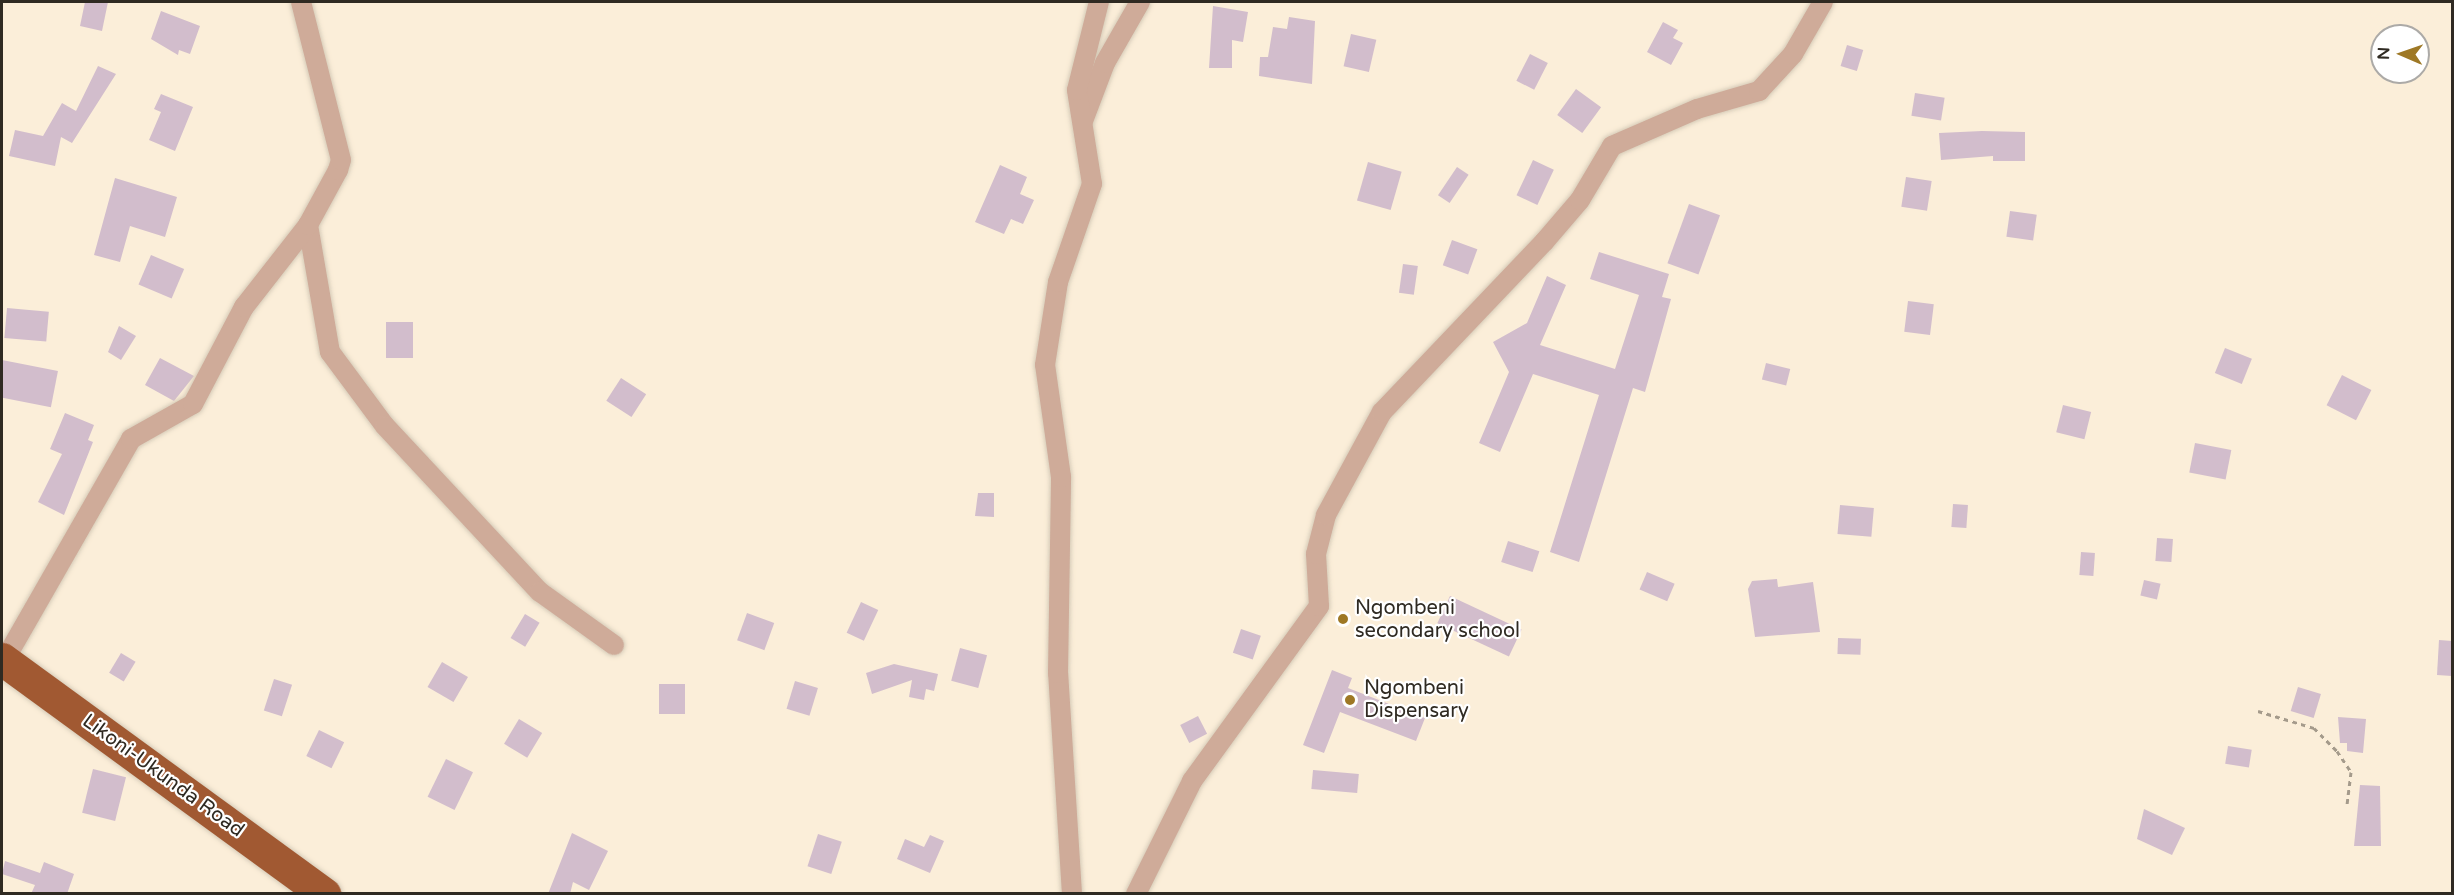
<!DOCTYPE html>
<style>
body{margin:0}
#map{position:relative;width:2454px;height:895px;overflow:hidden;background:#fbeed9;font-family:"Varela Round",sans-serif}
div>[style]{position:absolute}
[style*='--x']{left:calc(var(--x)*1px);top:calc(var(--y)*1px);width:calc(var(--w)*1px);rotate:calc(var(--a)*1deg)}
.building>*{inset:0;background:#d2bdcc;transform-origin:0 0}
.path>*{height:3px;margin-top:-1.5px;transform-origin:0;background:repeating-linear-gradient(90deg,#a49a8b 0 4.5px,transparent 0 9px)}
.roads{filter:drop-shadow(0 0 2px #d6cbb8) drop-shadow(0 0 2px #d6cbb8)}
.street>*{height:20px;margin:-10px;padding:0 10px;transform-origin:10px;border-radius:10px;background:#cfab99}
.highway>*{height:33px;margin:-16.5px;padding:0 16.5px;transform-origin:16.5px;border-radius:16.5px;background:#a15932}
.dots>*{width:16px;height:16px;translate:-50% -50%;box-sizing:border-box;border:3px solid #fff;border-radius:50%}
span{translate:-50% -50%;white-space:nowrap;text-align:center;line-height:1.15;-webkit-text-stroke:4.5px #fff;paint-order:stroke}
.poi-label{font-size:20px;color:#2f2a22}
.left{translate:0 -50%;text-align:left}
.street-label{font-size:20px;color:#2f2a22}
.frame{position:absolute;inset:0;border:3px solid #2f2a22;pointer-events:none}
.north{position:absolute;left:2370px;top:24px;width:60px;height:60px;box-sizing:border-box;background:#fff;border:2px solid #acaaa7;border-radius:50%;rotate:272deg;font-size:16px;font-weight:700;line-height:24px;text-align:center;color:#2f2a22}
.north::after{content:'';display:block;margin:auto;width:21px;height:27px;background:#9e7825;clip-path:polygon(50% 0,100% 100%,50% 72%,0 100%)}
</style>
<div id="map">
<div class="building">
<div style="clip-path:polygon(85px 2px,108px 2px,102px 31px,80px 26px)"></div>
<div style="clip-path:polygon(1213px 6px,1248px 12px,1243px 42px,1232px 40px,1232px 68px,1209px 68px)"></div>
<div style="clip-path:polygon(161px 11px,200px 26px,190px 54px,179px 50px,178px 55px,151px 39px)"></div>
<div style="clip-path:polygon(1289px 17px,1315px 21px,1312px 84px,1259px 76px,1260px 57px,1268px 57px,1273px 27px,1287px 29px)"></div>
<div style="clip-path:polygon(1663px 22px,1678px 30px,1673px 38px,1683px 43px,1671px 65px,1647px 52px)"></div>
<div style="left:1351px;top:34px;width:26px;height:33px;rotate:13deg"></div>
<div style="left:1847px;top:45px;width:17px;height:22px;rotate:17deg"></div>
<div style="left:1530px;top:54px;width:20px;height:30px;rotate:27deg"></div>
<div style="clip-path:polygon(98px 66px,116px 74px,72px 143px,61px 137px,55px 166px,9px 156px,15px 130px,43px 136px,62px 103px,76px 111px)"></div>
<div style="left:1576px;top:89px;width:31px;height:32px;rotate:36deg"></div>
<div style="left:1915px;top:93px;width:30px;height:23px;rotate:9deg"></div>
<div style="clip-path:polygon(161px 94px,193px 107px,175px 151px,149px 140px,161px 112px,154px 109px)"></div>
<div style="clip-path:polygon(1982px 131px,2025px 132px,2025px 161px,1993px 161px,1993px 156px,1941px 160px,1939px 133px)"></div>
<div style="left:1533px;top:160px;width:23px;height:39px;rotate:25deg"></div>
<div style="left:1368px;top:162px;width:35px;height:40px;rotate:16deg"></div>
<div style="clip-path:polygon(1000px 165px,1027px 177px,1020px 194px,1034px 200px,1023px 224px,1011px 219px,1004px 234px,975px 222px)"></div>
<div style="left:1457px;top:167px;width:14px;height:34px;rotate:34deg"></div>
<div style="left:1906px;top:177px;width:26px;height:30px;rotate:9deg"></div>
<div style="clip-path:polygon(115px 178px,177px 197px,165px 237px,130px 226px,120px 262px,94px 255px)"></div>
<div style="left:1689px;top:204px;width:33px;height:63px;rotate:20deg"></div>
<div style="left:2010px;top:211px;width:27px;height:26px;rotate:8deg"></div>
<div style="left:1452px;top:240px;width:27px;height:27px;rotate:20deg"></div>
<div style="clip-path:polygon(1599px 252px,1669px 274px,1662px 297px,1671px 299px,1645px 392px,1633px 388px,1579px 562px,1550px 552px,1599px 395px,1533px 374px,1500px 452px,1479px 443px,1509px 372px,1493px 342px,1527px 323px,1547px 276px,1566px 285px,1540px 345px,1615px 369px,1639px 295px,1590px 279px)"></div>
<div style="left:151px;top:255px;width:36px;height:32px;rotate:23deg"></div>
<div style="left:1403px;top:264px;width:15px;height:29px;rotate:8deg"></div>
<div style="left:1908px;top:301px;width:26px;height:31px;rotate:7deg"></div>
<div style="left:7px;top:308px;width:42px;height:30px;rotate:5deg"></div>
<div style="left:386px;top:322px;width:27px;height:36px"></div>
<div style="clip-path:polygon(119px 326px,136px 336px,121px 360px,108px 352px)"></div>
<div style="left:2225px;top:348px;width:29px;height:27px;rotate:22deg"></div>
<div style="clip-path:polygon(160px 358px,194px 376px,174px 401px,145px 385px)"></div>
<div style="left:2px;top:360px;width:57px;height:37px;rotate:11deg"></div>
<div style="left:1766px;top:363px;width:25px;height:17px;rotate:14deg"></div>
<div style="left:2342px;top:375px;width:33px;height:34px;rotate:27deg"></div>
<div style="left:621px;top:378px;width:30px;height:27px;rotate:33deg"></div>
<div style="left:2063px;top:405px;width:29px;height:28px;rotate:14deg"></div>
<div style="clip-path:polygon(65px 413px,94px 425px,88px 440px,93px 442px,64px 515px,38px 502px,62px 454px,50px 449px)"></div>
<div style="left:2195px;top:443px;width:37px;height:30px;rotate:11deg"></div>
<div style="clip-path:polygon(978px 493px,994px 493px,994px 517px,975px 516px)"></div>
<div style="left:1953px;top:504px;width:15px;height:23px;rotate:4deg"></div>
<div style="left:1840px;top:505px;width:34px;height:29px;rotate:5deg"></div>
<div style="left:2157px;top:538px;width:16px;height:23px;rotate:4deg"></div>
<div style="left:1508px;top:541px;width:33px;height:22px;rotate:18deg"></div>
<div style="left:2081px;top:552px;width:14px;height:23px;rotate:4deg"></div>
<div style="left:1647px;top:572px;width:30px;height:19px;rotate:23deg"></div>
<div style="clip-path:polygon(1777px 579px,1778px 587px,1813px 582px,1820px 632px,1755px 637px,1748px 589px,1752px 581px)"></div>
<div style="left:2144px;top:580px;width:17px;height:16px;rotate:13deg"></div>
<div style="left:1450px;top:596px;width:79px;height:30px;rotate:25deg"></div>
<div style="left:861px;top:602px;width:19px;height:34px;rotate:25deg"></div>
<div style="left:747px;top:613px;width:29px;height:29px;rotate:20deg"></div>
<div style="left:525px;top:614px;width:17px;height:28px;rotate:31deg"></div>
<div style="left:1241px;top:629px;width:21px;height:25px;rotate:19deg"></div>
<div style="left:1838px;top:638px;width:23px;height:16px;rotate:2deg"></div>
<div style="clip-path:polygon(2439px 640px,2452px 641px,2452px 676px,2437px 675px)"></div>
<div style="left:960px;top:648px;width:28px;height:34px;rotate:15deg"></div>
<div style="left:121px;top:653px;width:17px;height:23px;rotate:31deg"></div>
<div style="left:442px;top:662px;width:30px;height:29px;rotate:30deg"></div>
<div style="clip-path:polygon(894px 664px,938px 674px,934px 691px,926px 689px,924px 700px,909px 697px,912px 680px,872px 694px,866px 673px)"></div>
<div style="clip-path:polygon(1332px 670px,1352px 678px,1348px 688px,1425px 718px,1416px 741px,1340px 712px,1324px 753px,1303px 745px)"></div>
<div style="left:274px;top:679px;width:19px;height:33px;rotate:18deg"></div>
<div style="left:795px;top:681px;width:24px;height:29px;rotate:17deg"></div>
<div style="left:659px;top:684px;width:26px;height:30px"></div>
<div style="left:2298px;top:687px;width:24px;height:25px;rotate:17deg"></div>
<div style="left:1198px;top:716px;width:20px;height:20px;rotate:63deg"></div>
<div style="clip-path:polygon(2338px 717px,2366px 719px,2363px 753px,2347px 751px,2347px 743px,2340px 743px)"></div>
<div style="left:519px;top:719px;width:27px;height:29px;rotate:31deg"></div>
<div style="left:319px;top:730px;width:28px;height:29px;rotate:26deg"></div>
<div style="left:2228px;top:746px;width:24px;height:18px;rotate:9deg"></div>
<div style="left:446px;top:759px;width:30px;height:42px;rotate:26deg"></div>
<div style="left:93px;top:769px;width:34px;height:45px;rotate:14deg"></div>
<div style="left:1313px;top:770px;width:46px;height:19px;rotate:5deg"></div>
<div style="clip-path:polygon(2360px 785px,2380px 786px,2381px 846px,2354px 846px)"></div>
<div style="clip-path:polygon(2144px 809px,2185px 828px,2172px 855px,2137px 839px)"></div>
<div style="clip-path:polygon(572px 833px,608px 851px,589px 890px,573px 882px,570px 894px,548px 894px)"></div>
<div style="left:818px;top:834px;width:25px;height:34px;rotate:18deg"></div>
<div style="clip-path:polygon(930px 835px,944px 841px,930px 873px,897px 859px,905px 839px,924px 847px)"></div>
<div style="clip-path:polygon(5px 861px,40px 873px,44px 862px,74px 874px,67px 894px,31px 894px,35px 885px,2px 874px)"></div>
</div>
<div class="path">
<div style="--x:2258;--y:711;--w:59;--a:16.9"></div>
<div style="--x:2314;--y:728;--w:33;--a:45"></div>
<div style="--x:2337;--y:751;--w:25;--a:56"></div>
<div style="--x:2351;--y:772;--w:35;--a:97"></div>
</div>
<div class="roads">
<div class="street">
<div style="--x:1083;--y:121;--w:62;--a:-69.2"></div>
<div style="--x:1105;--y:63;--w:70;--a:-60.2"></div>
<div style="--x:308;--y:225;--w:129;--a:80.2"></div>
<div style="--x:330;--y:352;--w:92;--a:53.4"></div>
<div style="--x:385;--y:426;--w:227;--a:47"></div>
<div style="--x:540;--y:592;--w:91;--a:35.6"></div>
<div style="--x:4;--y:661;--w:256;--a:-60.2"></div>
<div style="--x:131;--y:439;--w:71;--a:-29.4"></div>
<div style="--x:193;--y:404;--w:110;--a:-62.3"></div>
<div style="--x:244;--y:307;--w:104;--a:-52"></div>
<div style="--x:308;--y:225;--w:63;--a:-61.4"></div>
<div style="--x:338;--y:170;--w:10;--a:-73"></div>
<div style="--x:341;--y:160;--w:163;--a:-104.2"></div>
<div style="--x:1072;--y:894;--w:221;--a:-93.6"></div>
<div style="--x:1058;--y:673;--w:196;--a:-89.1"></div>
<div style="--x:1061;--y:477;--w:113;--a:-98.1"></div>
<div style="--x:1045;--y:365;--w:84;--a:-81.1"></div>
<div style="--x:1058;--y:282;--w:104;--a:-70.9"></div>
<div style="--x:1092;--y:184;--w:95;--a:-99.1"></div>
<div style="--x:1077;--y:90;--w:91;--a:-76"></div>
<div style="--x:1136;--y:894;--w:126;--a:-63.6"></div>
<div style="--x:1192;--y:781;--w:216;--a:-54"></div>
<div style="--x:1319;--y:606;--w:52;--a:-93.3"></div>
<div style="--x:1316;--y:554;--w:40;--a:-75.6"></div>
<div style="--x:1326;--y:515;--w:117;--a:-61.5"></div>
<div style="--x:1382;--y:412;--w:235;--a:-46.4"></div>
<div style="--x:1544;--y:242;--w:55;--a:-49.4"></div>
<div style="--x:1580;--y:200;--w:63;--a:-59.3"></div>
<div style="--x:1612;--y:146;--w:93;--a:-23.5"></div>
<div style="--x:1697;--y:109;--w:65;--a:-16.2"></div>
<div style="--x:1759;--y:91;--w:50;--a:-47.4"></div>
<div style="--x:1793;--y:54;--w:60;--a:-60"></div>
</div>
<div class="highway">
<div style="--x:2;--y:659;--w:399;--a:36.1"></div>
</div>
</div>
<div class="dots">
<div style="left:1343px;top:619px;background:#9e7825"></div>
<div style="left:1350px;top:700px;background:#9e7825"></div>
</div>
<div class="poi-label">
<span class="left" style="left:1355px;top:620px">Ngombeni<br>secondary school</span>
<span class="left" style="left:1364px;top:700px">Ngombeni<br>Dispensary</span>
</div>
<div class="street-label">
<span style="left:163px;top:776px;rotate:36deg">Likoni-Ukunda Road</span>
</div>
<div class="frame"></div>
<div class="north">N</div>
</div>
